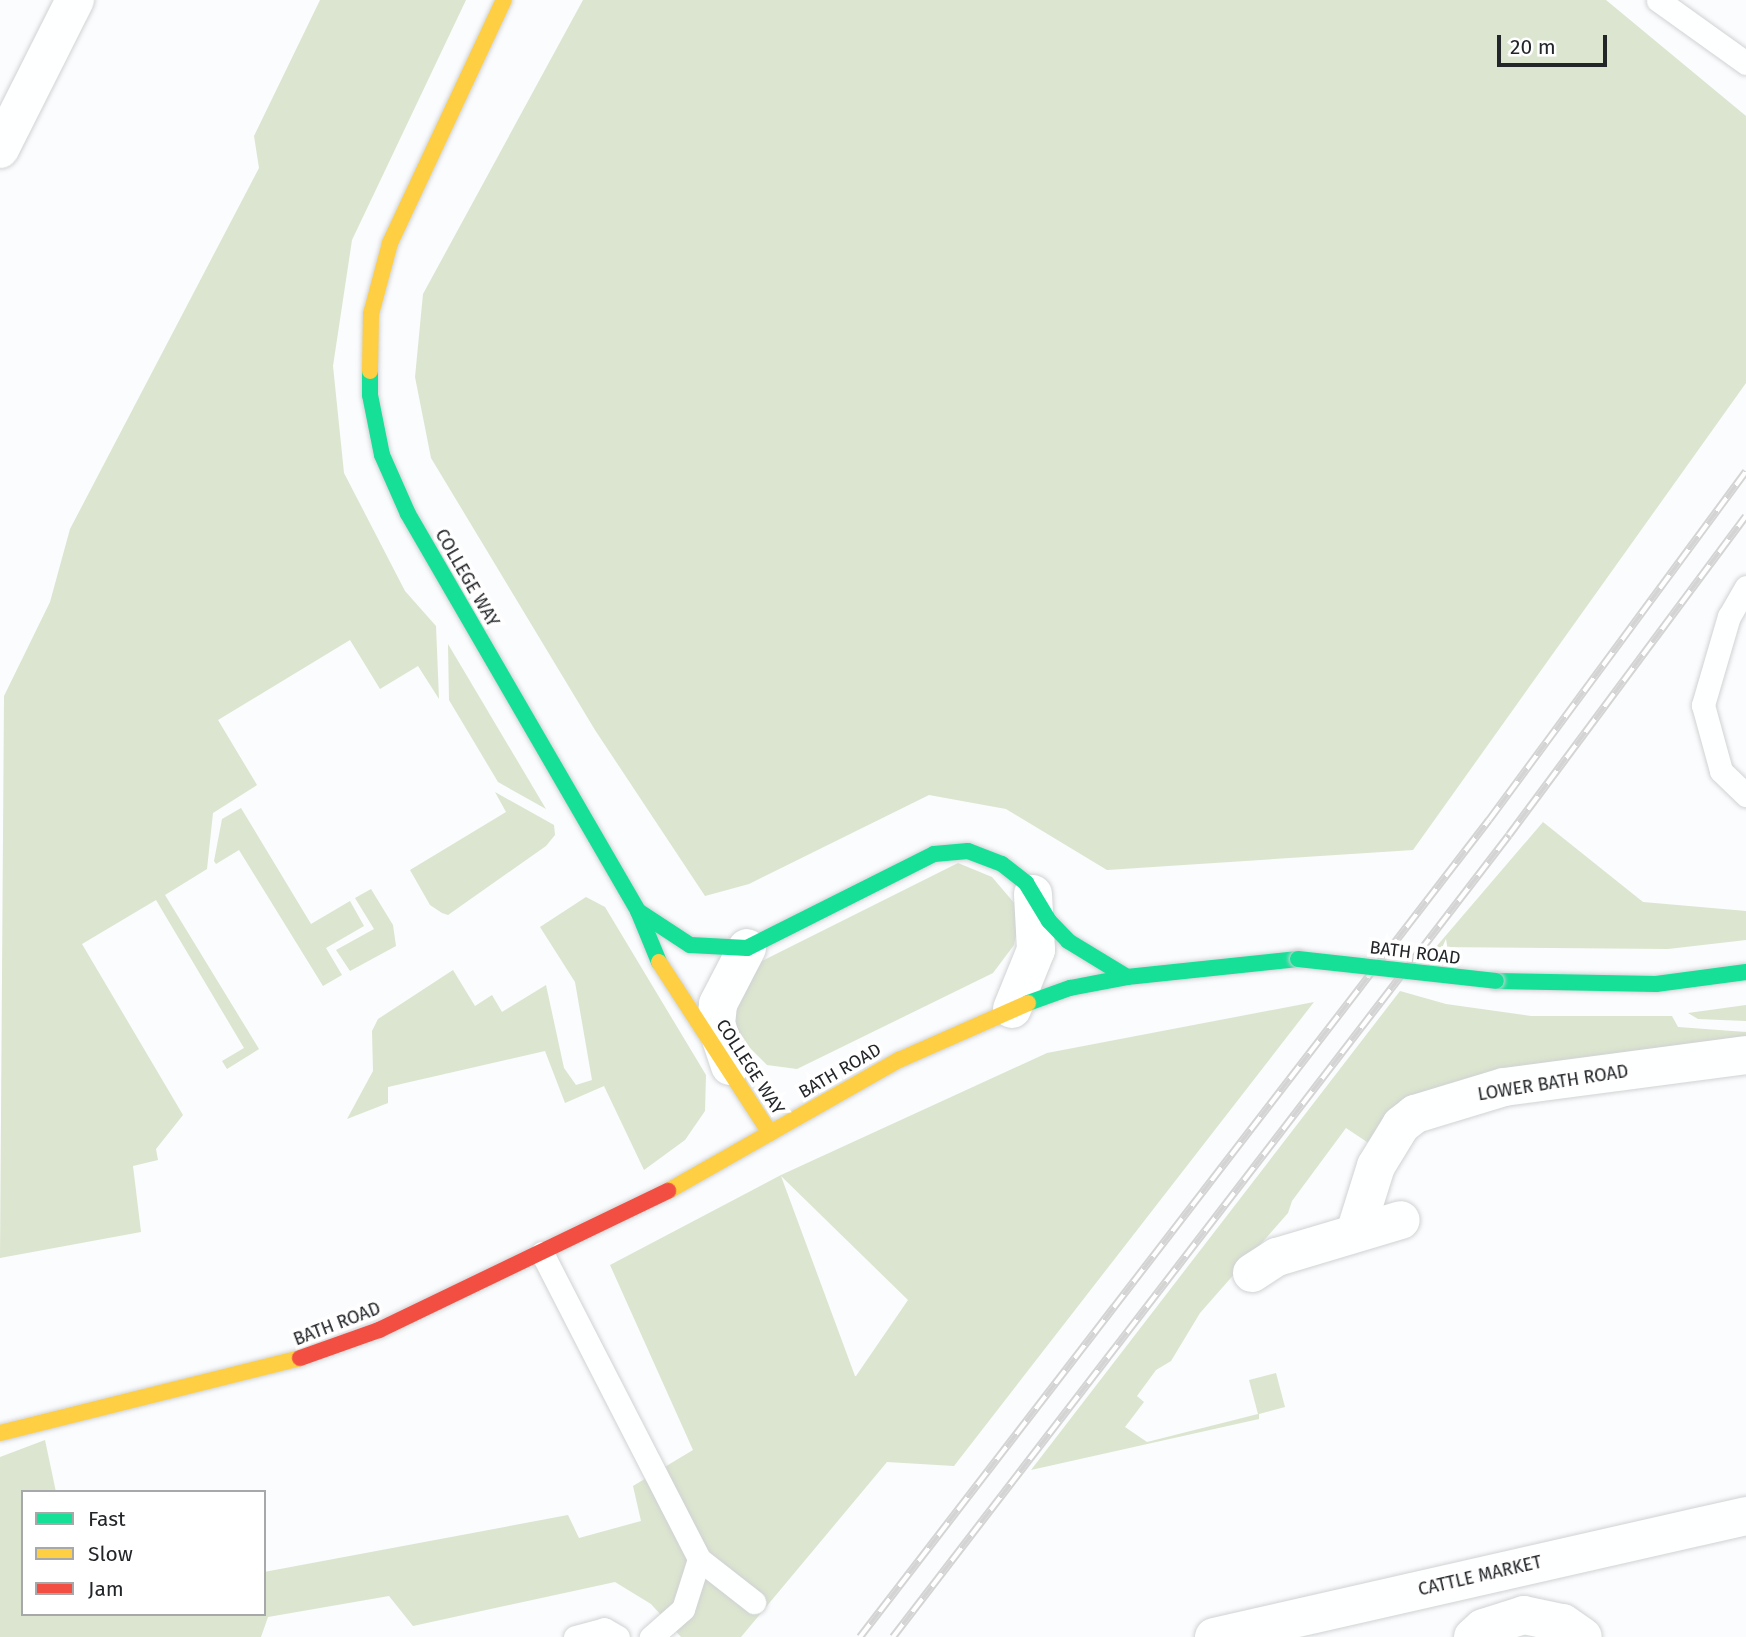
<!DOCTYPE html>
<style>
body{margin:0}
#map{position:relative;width:1746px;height:1637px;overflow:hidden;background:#fbfcfd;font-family:"Fira Sans",sans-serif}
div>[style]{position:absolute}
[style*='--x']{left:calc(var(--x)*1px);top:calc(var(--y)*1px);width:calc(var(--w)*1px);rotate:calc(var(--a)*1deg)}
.green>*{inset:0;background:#dce5cf}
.roads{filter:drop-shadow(0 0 2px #d0d2d4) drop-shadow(0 0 2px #d0d2d4)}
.lane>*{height:23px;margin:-11.5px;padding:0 11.5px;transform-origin:11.5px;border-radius:11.5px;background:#feffff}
.street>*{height:38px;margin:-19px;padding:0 19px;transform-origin:19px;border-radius:19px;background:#feffff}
.fast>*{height:16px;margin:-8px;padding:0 8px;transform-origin:8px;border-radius:8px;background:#16e098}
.slow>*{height:16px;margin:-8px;padding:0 8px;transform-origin:8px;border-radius:8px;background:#ffcf43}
.jam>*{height:16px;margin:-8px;padding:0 8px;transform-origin:8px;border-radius:8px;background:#f24e42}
.rail>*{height:8px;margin-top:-4px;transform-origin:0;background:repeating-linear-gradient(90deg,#fff 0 16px,#d4d4d4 0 32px);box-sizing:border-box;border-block:2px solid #d4d4d4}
.bridges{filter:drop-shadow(0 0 2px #d0d2d4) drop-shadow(0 0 2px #d0d2d4)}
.fast-bridge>*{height:16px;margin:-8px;padding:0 8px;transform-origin:8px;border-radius:8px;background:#16e098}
span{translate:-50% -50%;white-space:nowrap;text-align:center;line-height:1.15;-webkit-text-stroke:7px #fff;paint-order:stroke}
.street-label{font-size:18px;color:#232629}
.legend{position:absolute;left:21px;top:1490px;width:245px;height:126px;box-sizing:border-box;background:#fff;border:2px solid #a7a8a9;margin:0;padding:9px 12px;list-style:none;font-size:21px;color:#232629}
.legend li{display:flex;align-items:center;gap:14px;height:35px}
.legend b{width:35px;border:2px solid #a7a8a9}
.scale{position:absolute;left:1497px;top:35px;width:110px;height:32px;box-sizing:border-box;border:4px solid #232629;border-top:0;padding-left:9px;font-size:21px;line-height:24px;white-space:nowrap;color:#232629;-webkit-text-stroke:5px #fff;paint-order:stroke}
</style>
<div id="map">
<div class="green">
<div style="clip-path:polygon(320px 0,466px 0,352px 240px,333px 366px,344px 473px,405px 591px,436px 626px,439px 699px,418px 666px,380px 689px,350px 640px,218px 720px,257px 785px,213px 813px,207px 869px,165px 895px,259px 1049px,227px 1069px,222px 1061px,244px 1048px,156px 900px,82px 944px,183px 1115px,156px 1149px,158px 1160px,133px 1166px,141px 1232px,0 1258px,4px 696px,50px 602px,70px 529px,259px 168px,254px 136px)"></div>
<div style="clip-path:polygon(583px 0,1606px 0,1746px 116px,1746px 383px,1413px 850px,1107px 870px,1006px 809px,929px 795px,749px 884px,705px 896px,595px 730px,431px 458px,415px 377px,423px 294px)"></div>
<div style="clip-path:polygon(448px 644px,546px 809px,498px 782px,449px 700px)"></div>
<div style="clip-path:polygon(495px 792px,554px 825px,555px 835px,546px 846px,448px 915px,442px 913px,430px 905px,410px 870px,506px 812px)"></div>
<div style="clip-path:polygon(241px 808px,311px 924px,350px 901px,364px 926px,326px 948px,342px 975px,323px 986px,239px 850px,216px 864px,214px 861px,222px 819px)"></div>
<div style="clip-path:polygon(1543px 822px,1643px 902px,1746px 911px,1746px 940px,1668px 949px,1436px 947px)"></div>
<div style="clip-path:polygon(958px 863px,992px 877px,1021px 911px,1014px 945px,993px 973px,797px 1069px,767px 1065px,739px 1037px,730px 1002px,750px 967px)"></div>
<div style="clip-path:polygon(371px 889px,393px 925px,396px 946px,350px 971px,336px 950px,374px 929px,355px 898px)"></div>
<div style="clip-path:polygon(586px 897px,605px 907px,706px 1075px,705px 1111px,685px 1140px,644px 1170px,604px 1086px,565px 1103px,545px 1051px,388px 1087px,388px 1103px,347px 1119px,373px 1071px,372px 1031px,378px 1019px,453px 970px,475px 1006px,492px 995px,502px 1012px,546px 985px,564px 1068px,576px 1085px,592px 1080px,575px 982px,540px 927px)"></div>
<div style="clip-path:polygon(1400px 991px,1446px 1004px,1531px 1016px,1672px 1016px,1678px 1027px,1746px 1032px,1746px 1039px,1370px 1144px,1346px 1128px,1292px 1201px,1288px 1213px,1200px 1313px,1171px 1361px,1156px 1370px,1137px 1396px,1144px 1402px,1125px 1427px,1147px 1442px,1258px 1414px,1249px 1380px,1276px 1373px,1285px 1407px,1259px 1414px,1259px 1419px,1031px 1470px)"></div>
<div style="clip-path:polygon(evenodd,1314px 1002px,954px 1466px,887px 1462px,741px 1637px,681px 1637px,651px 1604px,615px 1582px,413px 1626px,389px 1596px,268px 1617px,261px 1637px,0 1637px,0 1457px,45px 1440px,56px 1492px,23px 1492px,23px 1614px,264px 1614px,264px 1572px,568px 1515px,579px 1538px,641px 1521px,633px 1486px,693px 1450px,610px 1265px,781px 1175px,1047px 1053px,1314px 1002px,781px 1176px,908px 1300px,856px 1376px,855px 1376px,781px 1176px)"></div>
<div style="clip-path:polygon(1746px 1005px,1746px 1021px,1698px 1019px,1688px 1013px)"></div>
</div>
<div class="roads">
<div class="lane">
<div style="--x:1658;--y:0;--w:108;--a:35.6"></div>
<div style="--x:1746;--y:587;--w:34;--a:120"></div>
<div style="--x:1729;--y:616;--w:93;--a:106.3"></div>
<div style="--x:1703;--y:705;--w:68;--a:74.7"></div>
<div style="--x:1721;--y:771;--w:35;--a:44"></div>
<div style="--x:542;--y:1253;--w:344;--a:62.8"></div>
<div style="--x:699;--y:1559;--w:52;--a:107.7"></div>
<div style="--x:683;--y:1609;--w:43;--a:138.8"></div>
<div style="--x:699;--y:1559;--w:70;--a:38"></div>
<div style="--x:575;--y:1637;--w:30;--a:-15"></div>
<div style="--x:604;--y:1629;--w:16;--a:30"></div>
</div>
<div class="street">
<div style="--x:0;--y:149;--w:167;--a:-63.3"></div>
<div style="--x:1012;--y:1009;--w:64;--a:-67.9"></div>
<div style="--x:1036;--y:950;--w:56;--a:-93.1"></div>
<div style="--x:730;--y:1066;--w:44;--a:-108.4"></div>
<div style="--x:716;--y:1024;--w:20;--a:-84"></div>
<div style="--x:718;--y:1004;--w:63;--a:-62.6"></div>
<div style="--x:1355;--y:1233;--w:70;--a:-72.6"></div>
<div style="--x:1376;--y:1166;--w:48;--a:-58.6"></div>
<div style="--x:1401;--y:1125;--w:18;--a:-38"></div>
<div style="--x:1415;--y:1114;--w:93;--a:-16.9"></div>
<div style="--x:1504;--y:1087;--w:244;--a:-7.5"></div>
<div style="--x:1252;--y:1273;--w:30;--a:-33"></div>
<div style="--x:1277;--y:1257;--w:129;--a:-16.6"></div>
<div style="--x:1214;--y:1637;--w:546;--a:-12.81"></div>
<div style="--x:1473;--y:1637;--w:13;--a:-42"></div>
<div style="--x:1483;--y:1628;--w:43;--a:-17.6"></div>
<div style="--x:1524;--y:1615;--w:40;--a:12"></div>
<div style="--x:1563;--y:1623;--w:24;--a:35"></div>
</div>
<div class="fast">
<div style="--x:370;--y:371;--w:24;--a:90"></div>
<div style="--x:370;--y:395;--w:61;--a:78.7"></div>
<div style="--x:382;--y:455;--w:64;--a:66.2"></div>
<div style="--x:408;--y:514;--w:459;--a:59.9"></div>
<div style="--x:638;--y:911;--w:55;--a:67.6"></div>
<div style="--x:638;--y:911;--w:62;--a:33.2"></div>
<div style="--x:690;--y:945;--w:57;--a:3"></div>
<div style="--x:747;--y:948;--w:209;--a:-26.7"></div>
<div style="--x:934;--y:854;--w:34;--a:-5"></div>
<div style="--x:968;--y:851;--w:36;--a:21"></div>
<div style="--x:1002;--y:864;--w:31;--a:38"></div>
<div style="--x:1026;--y:883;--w:44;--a:58.8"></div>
<div style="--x:1049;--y:921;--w:28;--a:46"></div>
<div style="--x:1068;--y:941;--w:69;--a:31.4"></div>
<div style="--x:1496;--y:981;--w:160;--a:1.1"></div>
<div style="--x:1656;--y:984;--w:91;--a:-7.6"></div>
<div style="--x:1028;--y:1003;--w:45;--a:-19.7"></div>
<div style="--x:1070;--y:988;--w:58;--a:-10.9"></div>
<div style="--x:1127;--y:977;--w:172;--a:-6"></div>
</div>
<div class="slow">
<div style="--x:370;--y:371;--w:57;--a:-89"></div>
<div style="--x:371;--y:314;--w:73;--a:-75"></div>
<div style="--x:390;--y:243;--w:268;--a:-64.9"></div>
<div style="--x:659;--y:962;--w:204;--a:57"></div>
<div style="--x:668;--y:1191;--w:266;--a:-29.6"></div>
<div style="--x:899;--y:1060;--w:141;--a:-23.8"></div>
<div style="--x:0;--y:1433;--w:309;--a:-14"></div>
</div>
<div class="jam">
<div style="--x:300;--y:1358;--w:84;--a:-19.5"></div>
<div style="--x:379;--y:1330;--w:321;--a:-25.7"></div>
</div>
</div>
<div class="rail">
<div style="--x:860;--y:1637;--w:1031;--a:-52.41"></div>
<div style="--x:1489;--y:820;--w:433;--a:-53.6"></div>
<div style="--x:893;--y:1637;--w:1011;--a:-52.47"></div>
<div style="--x:1509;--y:835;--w:397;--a:-53.4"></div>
</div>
<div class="bridges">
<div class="fast-bridge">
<div style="--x:1298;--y:959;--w:199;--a:6.3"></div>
</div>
</div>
<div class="street-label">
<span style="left:467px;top:578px;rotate:60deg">COLLEGE WAY</span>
<span style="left:1415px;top:953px;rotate:7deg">BATH ROAD</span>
<span style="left:750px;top:1067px;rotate:57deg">COLLEGE WAY</span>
<span style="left:840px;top:1071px;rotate:-30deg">BATH ROAD</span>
<span style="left:1553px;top:1083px;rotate:-9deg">LOWER BATH ROAD</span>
<span style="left:337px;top:1324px;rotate:-21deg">BATH ROAD</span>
<span style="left:1480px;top:1576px;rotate:-13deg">CATTLE MARKET</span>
</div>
<ul class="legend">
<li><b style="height:9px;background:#16e098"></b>Fast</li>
<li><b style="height:9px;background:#ffcf43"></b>Slow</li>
<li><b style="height:9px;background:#f24e42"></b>Jam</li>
</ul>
<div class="scale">20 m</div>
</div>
